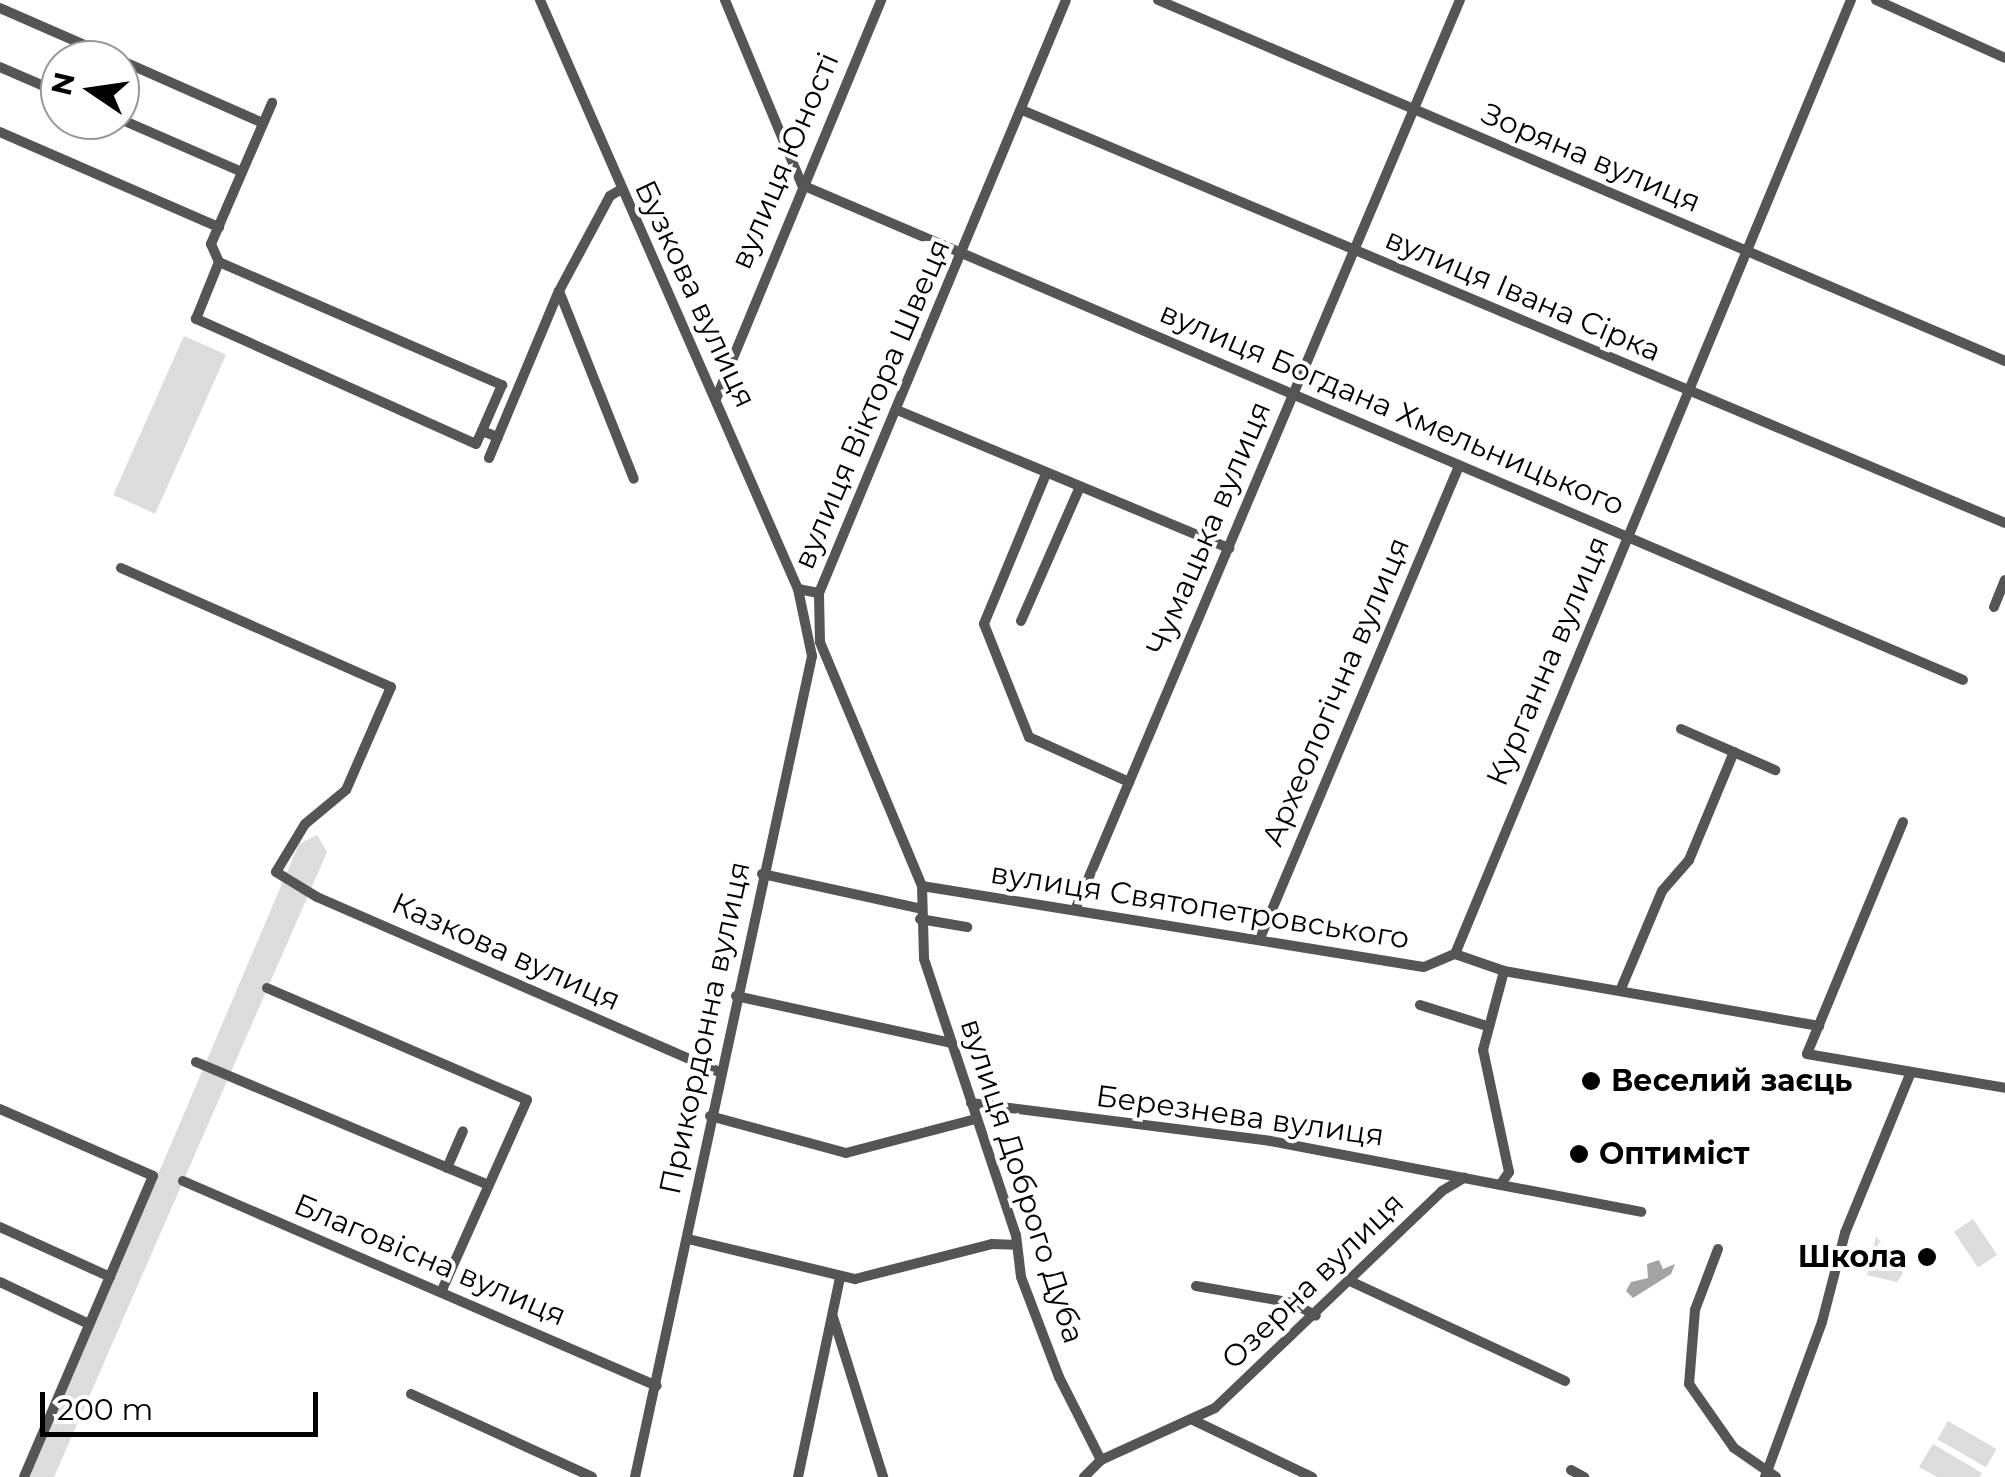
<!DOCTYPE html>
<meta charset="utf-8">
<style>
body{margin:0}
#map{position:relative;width:2005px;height:1477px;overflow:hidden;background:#fff;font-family:Montserrat,sans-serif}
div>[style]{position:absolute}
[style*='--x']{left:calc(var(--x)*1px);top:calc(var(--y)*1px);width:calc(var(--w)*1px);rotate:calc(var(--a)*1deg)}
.green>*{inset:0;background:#dcdcdc;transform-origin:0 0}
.water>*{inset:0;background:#a3a3a3}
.minor>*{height:10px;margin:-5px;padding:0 5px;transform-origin:5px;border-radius:5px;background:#555}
.dots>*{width:28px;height:28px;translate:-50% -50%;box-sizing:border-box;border:5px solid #fff;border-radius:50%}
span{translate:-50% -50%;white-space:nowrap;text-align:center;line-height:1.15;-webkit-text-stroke:8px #fff;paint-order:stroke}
.street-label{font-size:30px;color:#000}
.poi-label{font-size:30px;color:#000;font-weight:700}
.left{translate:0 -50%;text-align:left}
.right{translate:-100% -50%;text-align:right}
.north{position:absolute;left:40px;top:40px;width:100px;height:100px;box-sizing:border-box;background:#fff;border:2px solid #999;border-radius:50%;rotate:283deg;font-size:28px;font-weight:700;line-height:40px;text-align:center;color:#000}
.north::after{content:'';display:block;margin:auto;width:35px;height:45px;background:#000;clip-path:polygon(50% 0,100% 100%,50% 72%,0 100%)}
.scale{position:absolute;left:40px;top:1392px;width:278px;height:45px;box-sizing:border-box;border:5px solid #000;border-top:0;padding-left:12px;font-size:30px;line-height:35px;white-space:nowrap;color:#000;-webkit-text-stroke:8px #fff;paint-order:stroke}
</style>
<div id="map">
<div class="green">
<div style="left:184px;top:336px;width:46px;height:174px;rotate:24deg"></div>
<div style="clip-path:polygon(317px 835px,327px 852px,54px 1477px,29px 1477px,299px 844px)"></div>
<div style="left:1973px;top:1219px;width:43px;height:23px;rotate:56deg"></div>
<div style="clip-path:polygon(1876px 1236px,1903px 1273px,1897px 1282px,1867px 1275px)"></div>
<div style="left:1948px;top:1421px;width:56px;height:21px;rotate:30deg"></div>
<div style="clip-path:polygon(1933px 1444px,1982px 1473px,1979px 1477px,1937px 1477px,1919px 1467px)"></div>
</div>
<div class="water">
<div style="clip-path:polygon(1659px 1260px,1663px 1269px,1675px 1264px,1671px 1274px,1633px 1298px,1626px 1291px,1631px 1282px,1648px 1278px,1647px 1264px)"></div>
</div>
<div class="minor">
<div style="--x:540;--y:0;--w:643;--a:66.35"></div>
<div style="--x:798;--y:589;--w:21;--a:11"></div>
<div style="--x:725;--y:0;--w:200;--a:67.4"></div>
<div style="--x:802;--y:185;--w:1262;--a:23.09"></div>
<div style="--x:1158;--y:0;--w:921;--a:23.08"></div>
<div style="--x:1876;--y:0;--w:141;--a:24.2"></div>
<div style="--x:0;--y:8;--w:130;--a:23.6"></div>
<div style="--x:120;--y:60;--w:156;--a:23.8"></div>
<div style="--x:0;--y:67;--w:65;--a:23.4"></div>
<div style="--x:1022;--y:110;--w:1066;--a:22.79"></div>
<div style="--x:120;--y:119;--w:133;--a:23.5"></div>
<div style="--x:0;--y:132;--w:239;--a:23.5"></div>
<div style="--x:219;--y:262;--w:20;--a:-114"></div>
<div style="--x:211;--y:244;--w:154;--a:-66.6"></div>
<div style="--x:559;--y:291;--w:202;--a:68.3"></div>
<div style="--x:716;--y:399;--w:432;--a:-67.5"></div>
<div style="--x:897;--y:410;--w:360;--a:22.6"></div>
<div style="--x:482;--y:431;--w:14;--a:115"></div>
<div style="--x:476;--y:444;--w:307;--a:-155.9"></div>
<div style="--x:196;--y:319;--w:61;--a:-68"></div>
<div style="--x:219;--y:262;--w:309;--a:23.5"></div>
<div style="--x:502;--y:385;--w:50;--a:113.5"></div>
<div style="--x:482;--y:431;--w:17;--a:21"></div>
<div style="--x:489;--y:458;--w:181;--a:-67.3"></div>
<div style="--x:559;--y:291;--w:108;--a:-61.8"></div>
<div style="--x:610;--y:196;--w:12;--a:-31"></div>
<div style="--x:1046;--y:474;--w:162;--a:112.5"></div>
<div style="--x:984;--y:624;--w:122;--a:68.3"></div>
<div style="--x:1029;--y:737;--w:110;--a:24.2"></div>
<div style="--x:121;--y:568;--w:295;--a:23.8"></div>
<div style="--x:391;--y:687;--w:112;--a:113.6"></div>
<div style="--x:346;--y:790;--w:53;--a:140.3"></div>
<div style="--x:305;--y:824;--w:56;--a:121.1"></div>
<div style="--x:276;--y:872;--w:48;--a:31.4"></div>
<div style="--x:317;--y:897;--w:439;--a:23.5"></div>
<div style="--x:1994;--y:607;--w:29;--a:-68"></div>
<div style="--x:1021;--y:621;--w:144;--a:-66.3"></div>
<div style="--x:1681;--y:729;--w:103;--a:23.6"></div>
<div style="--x:1903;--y:822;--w:251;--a:112.5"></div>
<div style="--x:1807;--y:1054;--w:201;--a:9.7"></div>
<div style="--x:762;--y:874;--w:160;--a:12.3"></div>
<div style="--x:922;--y:886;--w:264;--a:-112.7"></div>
<div style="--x:820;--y:642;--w:49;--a:-91.2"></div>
<div style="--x:819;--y:593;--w:642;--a:-67.39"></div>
<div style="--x:922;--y:886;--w:508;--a:9.17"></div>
<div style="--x:1424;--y:967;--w:34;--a:-23"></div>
<div style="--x:1455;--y:954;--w:52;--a:19.1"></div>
<div style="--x:1504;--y:971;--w:320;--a:9.9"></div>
<div style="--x:922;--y:886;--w:73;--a:88.4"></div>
<div style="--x:924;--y:959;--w:291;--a:71.6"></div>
<div style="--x:1016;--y:1235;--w:42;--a:83.2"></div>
<div style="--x:1021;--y:1277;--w:107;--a:69.2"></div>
<div style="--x:1059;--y:1377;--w:93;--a:63.2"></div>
<div style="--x:1075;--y:910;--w:988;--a:-67.07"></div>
<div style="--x:920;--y:919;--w:48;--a:9.7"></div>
<div style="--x:1260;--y:938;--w:512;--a:-67.14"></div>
<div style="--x:1455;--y:954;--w:1033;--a:-67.46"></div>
<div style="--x:267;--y:988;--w:283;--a:23.3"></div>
<div style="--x:527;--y:1100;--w:210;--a:114.1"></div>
<div style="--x:1620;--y:991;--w:108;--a:-67.2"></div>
<div style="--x:1662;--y:891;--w:41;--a:-48.9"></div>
<div style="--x:1689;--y:860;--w:117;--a:-67.4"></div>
<div style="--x:736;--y:996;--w:220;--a:12.3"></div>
<div style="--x:1420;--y:1005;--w:70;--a:17.4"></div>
<div style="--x:196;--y:1062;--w:317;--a:22.8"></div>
<div style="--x:971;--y:1103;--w:301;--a:7.2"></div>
<div style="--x:1270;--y:1141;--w:378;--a:10.8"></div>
<div style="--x:0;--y:1109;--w:167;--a:23.6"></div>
<div style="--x:153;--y:1176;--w:327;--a:113.2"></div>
<div style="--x:710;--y:1116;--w:141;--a:15.2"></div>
<div style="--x:846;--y:1153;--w:134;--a:-14.7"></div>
<div style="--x:447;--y:1168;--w:40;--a:-66.6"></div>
<div style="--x:183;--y:1181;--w:516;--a:23.39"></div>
<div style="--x:1500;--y:1185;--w:16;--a:-55"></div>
<div style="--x:1509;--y:1172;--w:125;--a:-102"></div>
<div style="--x:1483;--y:1050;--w:82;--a:-75.1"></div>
<div style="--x:0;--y:1227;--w:121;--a:24.4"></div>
<div style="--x:688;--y:1239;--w:172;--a:13.5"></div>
<div style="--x:855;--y:1279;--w:141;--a:-14.3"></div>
<div style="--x:992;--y:1244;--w:25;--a:2"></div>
<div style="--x:1718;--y:1249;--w:65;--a:110.7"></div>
<div style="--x:1695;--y:1310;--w:74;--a:94.6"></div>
<div style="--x:1689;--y:1384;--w:78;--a:54.9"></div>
<div style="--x:1734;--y:1448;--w:51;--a:34.6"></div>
<div style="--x:0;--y:1282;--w:98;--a:25.3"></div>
<div style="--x:1352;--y:1282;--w:235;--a:24.9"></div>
<div style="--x:1196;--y:1286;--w:98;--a:9.9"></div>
<div style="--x:1293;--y:1303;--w:26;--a:29"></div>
<div style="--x:833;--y:1317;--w:168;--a:72.6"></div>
<div style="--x:411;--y:1394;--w:199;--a:24.6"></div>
<div style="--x:1195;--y:1421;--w:130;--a:25.6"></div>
<div style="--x:1571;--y:1470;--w:15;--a:28"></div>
<div style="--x:635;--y:1477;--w:840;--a:-77.83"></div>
<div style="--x:812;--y:656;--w:68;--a:-101.8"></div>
<div style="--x:798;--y:1477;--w:203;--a:-78.1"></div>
<div style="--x:1084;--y:1477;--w:24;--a:-45"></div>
<div style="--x:1101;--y:1460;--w:125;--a:-24.5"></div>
<div style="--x:1215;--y:1408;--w:314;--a:-43.7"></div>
<div style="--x:1442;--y:1191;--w:26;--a:-31"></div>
<div style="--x:1765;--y:1477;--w:165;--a:-69.8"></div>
<div style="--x:1822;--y:1322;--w:92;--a:-75.5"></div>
<div style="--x:1845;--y:1233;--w:174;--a:-67.7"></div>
</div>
<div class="dots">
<div style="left:1591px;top:1081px;background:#000"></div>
<div style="left:1579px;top:1154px;background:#000"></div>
<div style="left:1927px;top:1257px;background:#000"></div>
</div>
<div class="street-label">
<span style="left:1591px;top:158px;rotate:23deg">Зоряна вулиця</span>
<span style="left:785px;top:161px;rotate:-67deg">вулиця Юності</span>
<span style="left:695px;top:294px;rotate:65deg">Бузкова вулиця</span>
<span style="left:1523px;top:295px;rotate:23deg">вулиця Івана Сірка</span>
<span style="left:872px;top:404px;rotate:-67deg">вулиця Віктора Швеця</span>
<span style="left:1392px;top:409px;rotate:23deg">вулиця Богдана Хмельницького</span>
<span style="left:1209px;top:528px;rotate:-67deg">Чумацька вулиця</span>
<span style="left:1548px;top:661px;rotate:-67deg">Курганна вулиця</span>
<span style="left:1336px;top:692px;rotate:-67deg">Археологічна вулиця</span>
<span style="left:1200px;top:906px;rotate:9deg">вулиця Святопетровського</span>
<span style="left:506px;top:952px;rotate:24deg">Казкова вулиця</span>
<span style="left:705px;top:1028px;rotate:-78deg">Прикордонна вулиця</span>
<span style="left:1240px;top:1116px;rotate:8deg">Березнева вулиця</span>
<span style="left:1022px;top:1181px;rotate:72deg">вулиця Доброго Дуба</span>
<span style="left:430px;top:1260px;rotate:23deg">Благовісна вулиця</span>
<span style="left:1313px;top:1281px;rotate:-44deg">Озерна вулиця</span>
</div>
<div class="poi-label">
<span class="left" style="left:1611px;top:1081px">Веселий заєць</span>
<span class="left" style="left:1599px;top:1154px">Оптиміст</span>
<span class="right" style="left:1907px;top:1257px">Школа</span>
</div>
<div class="north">N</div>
<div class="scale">200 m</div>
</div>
